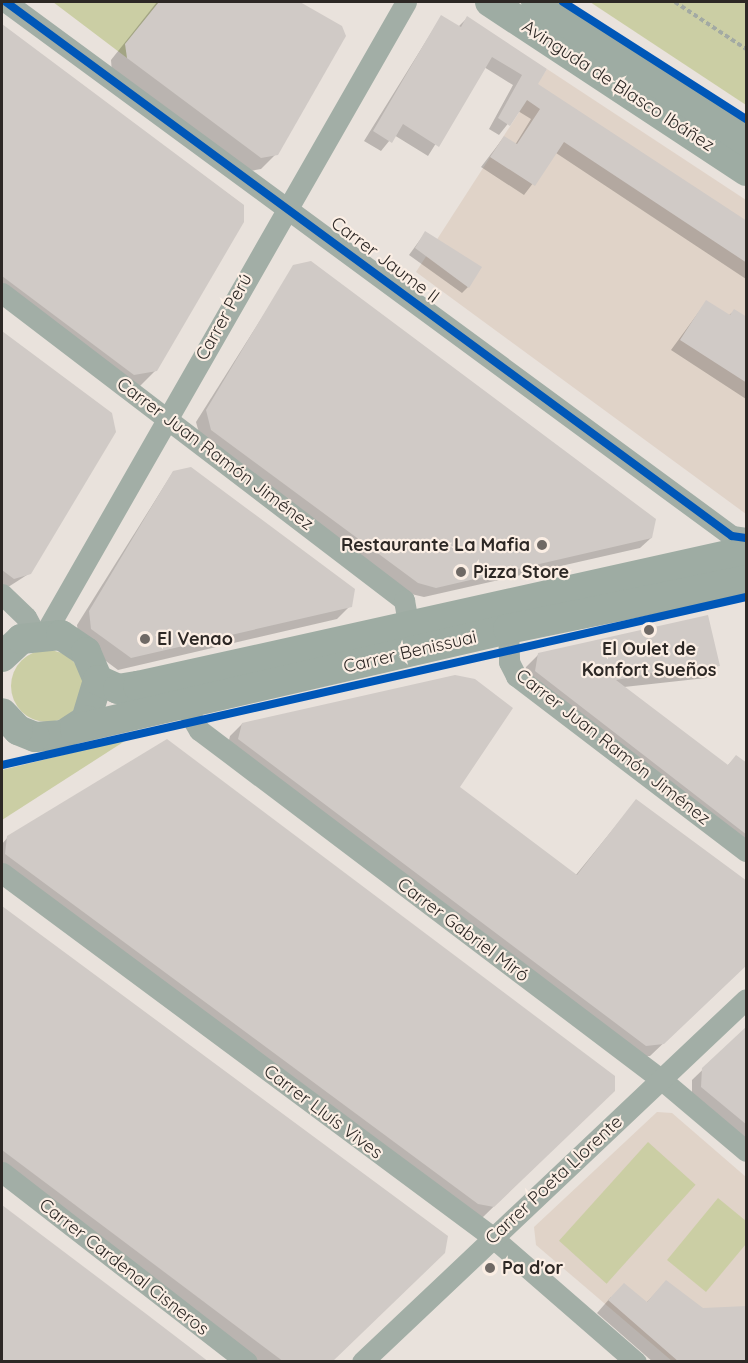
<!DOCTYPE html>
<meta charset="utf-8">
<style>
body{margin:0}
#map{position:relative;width:748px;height:1363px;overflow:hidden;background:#e9e2dc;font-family:Quicksand,sans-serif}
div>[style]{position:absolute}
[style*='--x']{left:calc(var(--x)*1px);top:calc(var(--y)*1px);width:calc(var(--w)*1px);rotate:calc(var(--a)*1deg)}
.built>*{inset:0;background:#e0d3c8}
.green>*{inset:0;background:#cbcea4;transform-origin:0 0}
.round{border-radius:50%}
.shadow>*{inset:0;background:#0003}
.building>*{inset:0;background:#d0cac6}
.path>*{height:4px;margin-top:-2px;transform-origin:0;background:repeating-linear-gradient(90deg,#a3aaa3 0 4.5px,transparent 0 7.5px)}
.street>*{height:21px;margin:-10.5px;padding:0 10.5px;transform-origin:10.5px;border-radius:10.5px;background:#a2aea6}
.secondary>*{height:30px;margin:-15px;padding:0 15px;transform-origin:15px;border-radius:15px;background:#9eaca3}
.cycleway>*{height:8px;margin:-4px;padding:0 4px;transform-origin:4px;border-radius:4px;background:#0057b8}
.dots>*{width:16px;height:16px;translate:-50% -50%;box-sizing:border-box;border:3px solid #fbeee4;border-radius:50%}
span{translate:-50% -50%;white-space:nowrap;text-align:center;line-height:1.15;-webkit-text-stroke:4.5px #fbeee4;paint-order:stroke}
.street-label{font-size:18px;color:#2d2825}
.poi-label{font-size:18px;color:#2d2825;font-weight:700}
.right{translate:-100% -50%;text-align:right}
.left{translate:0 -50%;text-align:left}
.frame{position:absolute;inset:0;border:3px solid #2d2825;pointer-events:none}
</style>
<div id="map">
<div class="built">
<div style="clip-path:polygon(547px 69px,746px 200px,746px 514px,416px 272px)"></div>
<div style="clip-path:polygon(657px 1112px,672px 1113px,746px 1177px,746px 1361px,672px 1361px,536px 1245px,534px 1227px)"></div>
</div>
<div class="green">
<div style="clip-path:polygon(53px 2px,159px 2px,129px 40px,127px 58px)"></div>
<div style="clip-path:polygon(590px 2px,746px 2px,746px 105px)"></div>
<div class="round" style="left:11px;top:650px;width:72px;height:72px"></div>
<div style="clip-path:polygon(128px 739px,2px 820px,2px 770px)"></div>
<div style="left:648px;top:1142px;width:64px;height:133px;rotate:42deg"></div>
<div style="clip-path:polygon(718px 1198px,746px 1221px,746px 1244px,706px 1292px,667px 1260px)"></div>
</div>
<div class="shadow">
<div style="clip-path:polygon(157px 2px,296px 2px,341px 27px,276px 154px,261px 169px,245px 172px,112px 73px,111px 60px)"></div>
<div style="clip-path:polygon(441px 17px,458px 27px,467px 18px,536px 84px,746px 223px,746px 279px,556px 153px,524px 195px,481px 167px,504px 137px,515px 145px,531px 119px,518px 111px,499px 135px,489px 129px,513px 85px,484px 67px,428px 156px,394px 135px,381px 151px,364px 141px)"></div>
<div style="clip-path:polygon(2px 26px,243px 205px,156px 370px,139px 387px,2px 305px)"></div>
<div style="clip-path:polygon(425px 233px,468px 287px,462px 293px,409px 255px)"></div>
<div style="clip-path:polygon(294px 267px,651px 538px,640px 548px,424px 597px,407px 593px,201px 440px,196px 422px)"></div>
<div style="clip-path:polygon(706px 302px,728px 316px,734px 311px,746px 330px,746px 399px,671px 350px)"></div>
<div style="clip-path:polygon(2px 333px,110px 414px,30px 573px,2px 591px)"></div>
<div style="clip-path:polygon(173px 472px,350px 606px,337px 619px,118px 670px,79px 641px,77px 625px)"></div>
<div style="clip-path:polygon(538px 655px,718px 666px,706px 678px,624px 687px,727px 766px,736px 757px,746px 765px,746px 857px,523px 683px,526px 667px)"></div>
<div style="clip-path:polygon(242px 724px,458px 788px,575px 876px,636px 801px,711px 998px,650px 1056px,633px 1057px,226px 752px,230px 736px)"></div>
<div style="clip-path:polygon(8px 837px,614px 1090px,482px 1218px,2px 871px,2px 844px)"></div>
<div style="clip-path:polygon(2px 909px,446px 1237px,331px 1362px,256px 1362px,2px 1170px)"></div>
<div style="clip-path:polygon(746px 1028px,746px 1144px,692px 1097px,692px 1080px)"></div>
<div style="clip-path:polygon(2px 1207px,207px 1362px,2px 1362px)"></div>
<div style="clip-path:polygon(666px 1282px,746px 1362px,653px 1362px,597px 1313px,611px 1297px,646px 1303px)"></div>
</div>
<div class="building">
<div style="clip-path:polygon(159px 2px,300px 2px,342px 26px,346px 36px,278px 155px,261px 158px,127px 58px,125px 44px)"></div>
<div style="clip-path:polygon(441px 15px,461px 27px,467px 16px,547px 69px,538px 84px,747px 221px,747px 263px,564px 142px,535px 186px,490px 157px,504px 136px,517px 144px,540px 109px,527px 100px,510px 126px,498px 118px,522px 75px,492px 57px,439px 147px,403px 124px,392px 143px,373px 131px)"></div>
<div style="clip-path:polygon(2px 24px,244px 205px,244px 222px,157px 371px,134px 375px,2px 276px)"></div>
<div style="clip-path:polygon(425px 231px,482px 267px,469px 288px,415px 248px)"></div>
<div style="clip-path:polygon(311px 261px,656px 519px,652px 538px,436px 588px,418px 583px,211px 430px,206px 410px,293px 265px)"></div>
<div style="clip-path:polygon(706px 300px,730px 315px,734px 309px,747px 317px,747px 383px,680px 340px)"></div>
<div style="clip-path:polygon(2px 331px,112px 413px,116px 432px,31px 574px,14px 579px,2px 570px)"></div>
<div style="clip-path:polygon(191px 467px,355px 589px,352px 607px,131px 658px,91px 629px,89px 611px,173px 471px)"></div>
<div style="clip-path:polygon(708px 615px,720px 666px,692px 670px,690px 666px,616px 680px,728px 765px,736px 755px,747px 763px,747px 835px,535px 671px,538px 653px)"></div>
<div style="clip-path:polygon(455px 675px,475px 679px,513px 708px,460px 787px,577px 875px,636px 799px,747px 881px,747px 965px,664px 1044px,646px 1046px,238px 739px,242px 723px)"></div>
<div style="clip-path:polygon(167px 739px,615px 1076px,615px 1091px,494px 1207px,478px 1204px,5px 854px,7px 836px)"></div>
<div style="clip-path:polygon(2px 906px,448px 1236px,445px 1253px,332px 1362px,284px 1362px,2px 1150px)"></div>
<div style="clip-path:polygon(747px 1026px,747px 1125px,701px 1087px,702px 1068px)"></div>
<div style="clip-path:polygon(2px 1205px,145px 1313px,209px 1362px,2px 1362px)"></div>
<div style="clip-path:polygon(666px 1280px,703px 1308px,747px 1306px,747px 1362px,679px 1362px,608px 1300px,624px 1283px,647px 1302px)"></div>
</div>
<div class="path">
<div style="--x:675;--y:2;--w:85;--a:33.5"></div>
</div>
<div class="street">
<div style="--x:6;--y:2;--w:901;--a:36.34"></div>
<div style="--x:732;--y:536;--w:14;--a:8"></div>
<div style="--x:2;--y:293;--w:506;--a:37.37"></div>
<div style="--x:404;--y:600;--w:28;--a:80"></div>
<div style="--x:2;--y:594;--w:33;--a:44"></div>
<div style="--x:26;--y:617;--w:19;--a:62"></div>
<div style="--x:508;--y:629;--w:33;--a:88"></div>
<div style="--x:509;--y:662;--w:16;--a:63"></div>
<div style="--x:516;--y:676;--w:289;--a:37.3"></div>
<div style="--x:45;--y:633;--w:727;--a:-60.23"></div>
<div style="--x:185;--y:706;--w:28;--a:60"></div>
<div style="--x:199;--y:730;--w:580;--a:37.09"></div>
<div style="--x:662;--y:1080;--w:110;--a:40.2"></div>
<div style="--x:2;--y:873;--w:609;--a:36.59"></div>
<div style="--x:491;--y:1236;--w:192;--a:41"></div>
<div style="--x:2;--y:1172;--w:310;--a:37.8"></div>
<div style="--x:362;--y:1362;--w:528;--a:-43.39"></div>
</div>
<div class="secondary">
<div style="--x:490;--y:2;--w:307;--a:33.4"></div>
<div style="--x:536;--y:2;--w:252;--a:33.5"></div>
<div style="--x:2;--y:657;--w:26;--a:-43"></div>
<div style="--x:21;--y:639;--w:40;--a:-5.7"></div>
<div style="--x:61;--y:635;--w:30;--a:34"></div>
<div style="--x:86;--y:652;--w:30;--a:67"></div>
<div style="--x:98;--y:680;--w:42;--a:106.7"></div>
<div style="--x:86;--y:720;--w:27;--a:147"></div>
<div style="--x:63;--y:735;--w:28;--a:176"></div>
<div style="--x:35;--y:737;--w:18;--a:-158"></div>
<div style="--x:18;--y:730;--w:23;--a:-133"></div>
<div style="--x:98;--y:680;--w:22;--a:24"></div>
<div style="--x:118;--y:689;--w:20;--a:-9"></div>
<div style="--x:138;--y:686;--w:623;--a:-12.52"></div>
<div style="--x:75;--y:729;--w:444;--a:-13"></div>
<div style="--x:508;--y:629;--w:243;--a:-11.6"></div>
</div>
<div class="cycleway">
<div style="--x:6;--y:2;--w:901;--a:36.34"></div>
<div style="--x:732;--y:536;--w:14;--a:8"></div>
<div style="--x:563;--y:2;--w:217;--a:32.6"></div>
<div style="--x:2;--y:765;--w:763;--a:-12.72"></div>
</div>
<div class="dots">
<div style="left:542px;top:545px;background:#6f6965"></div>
<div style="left:461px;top:572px;background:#6f6965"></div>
<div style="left:649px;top:630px;background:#6f6965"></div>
<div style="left:145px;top:639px;background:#6f6965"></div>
<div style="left:490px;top:1268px;background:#6f6965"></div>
</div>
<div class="street-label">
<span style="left:618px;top:86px;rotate:33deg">Avinguda de Blasco Ibáñez</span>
<span style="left:385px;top:260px;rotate:37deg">Carrer Jaume II</span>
<span style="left:224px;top:317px;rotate:-61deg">Carrer Perú</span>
<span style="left:215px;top:454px;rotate:37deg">Carrer Juan Ramón Jiménez</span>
<span style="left:410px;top:652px;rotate:-13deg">Carrer Benissuai</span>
<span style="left:613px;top:747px;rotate:38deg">Carrer Juan Ramón Jiménez</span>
<span style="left:463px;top:930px;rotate:37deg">Carrer Gabriel Miró</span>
<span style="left:323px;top:1112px;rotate:37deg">Carrer Lluís Vives</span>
<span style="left:554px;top:1180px;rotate:-43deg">Carrer Poeta Llorente</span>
<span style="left:124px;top:1267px;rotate:38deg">Carrer Cardenal Cisneros</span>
</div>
<div class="poi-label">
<span class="right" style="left:530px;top:545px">Restaurante La Mafia</span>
<span class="left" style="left:473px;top:572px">Pizza Store</span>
<span class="left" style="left:157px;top:639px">El Venao</span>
<span style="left:649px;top:660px">El Oulet de<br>Konfort Sueños</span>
<span class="left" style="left:502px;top:1268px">Pa d'or</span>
</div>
<div class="frame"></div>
</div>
